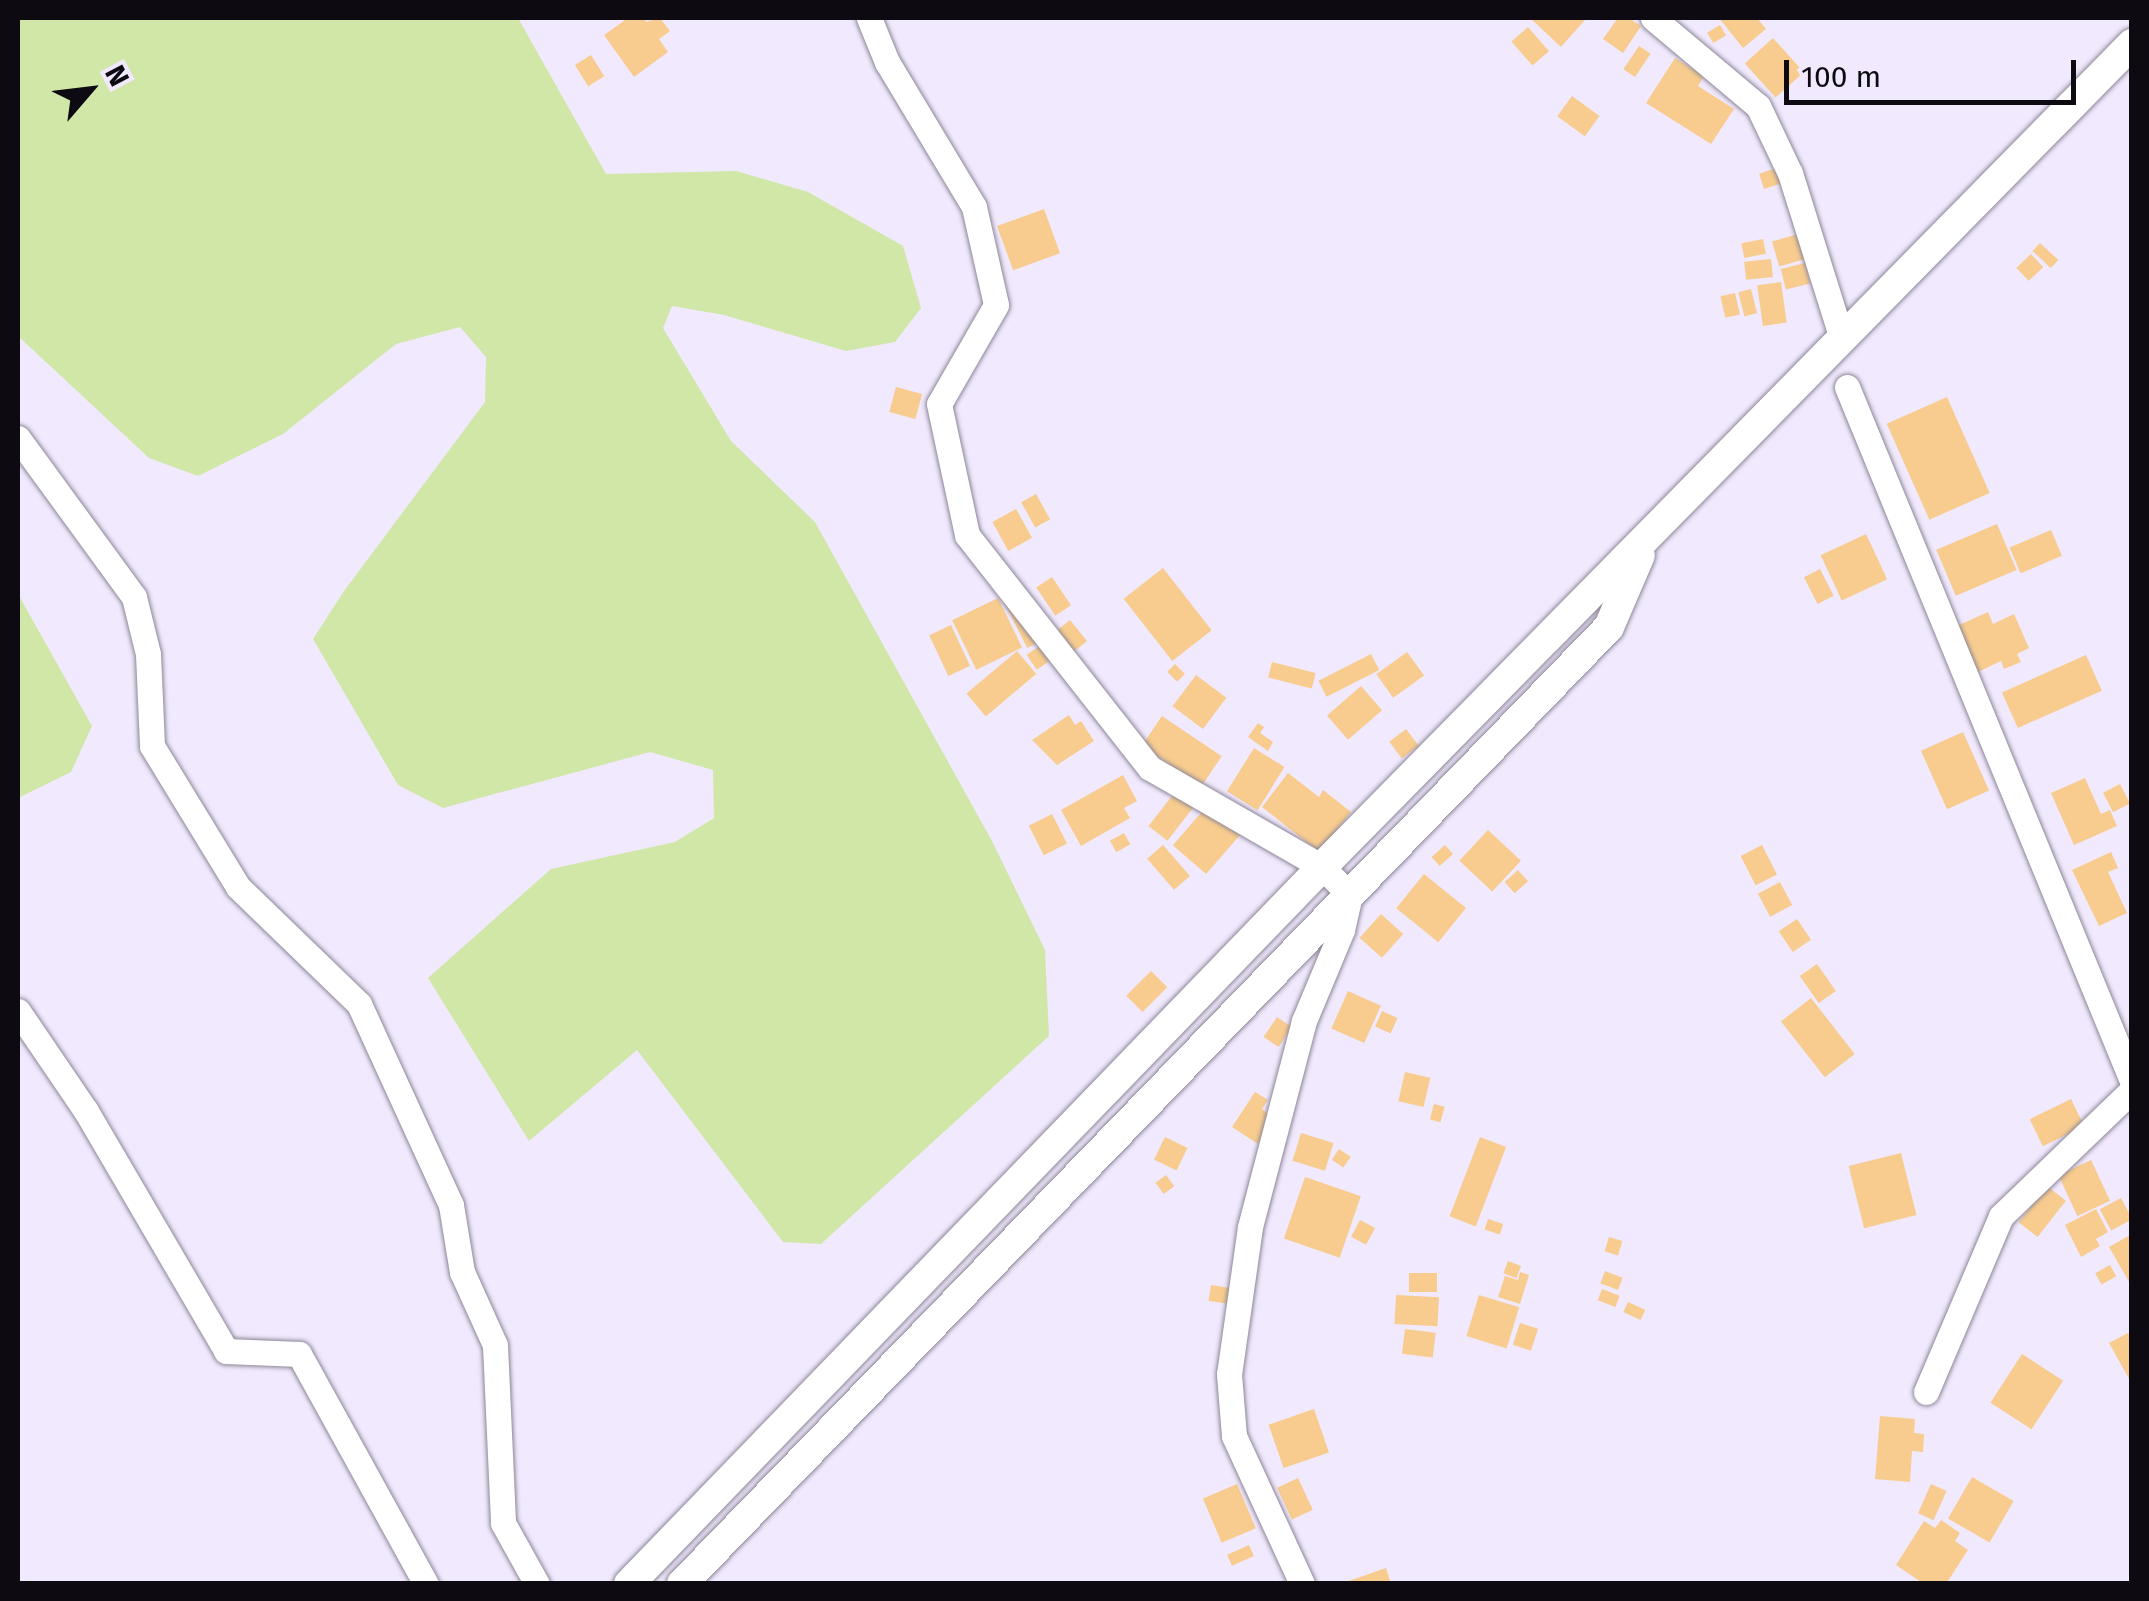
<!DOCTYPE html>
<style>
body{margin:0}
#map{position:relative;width:2149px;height:1601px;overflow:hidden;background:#f1e9fd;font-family:"Fira Sans",sans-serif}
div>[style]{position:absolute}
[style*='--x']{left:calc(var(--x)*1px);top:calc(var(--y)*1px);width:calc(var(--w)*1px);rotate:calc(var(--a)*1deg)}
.green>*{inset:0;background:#d0e7a8}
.building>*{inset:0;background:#f7cc8e;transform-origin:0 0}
.roads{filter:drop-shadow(0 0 2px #8d8698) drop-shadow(0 0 2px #8d8698)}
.minor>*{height:25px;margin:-12.5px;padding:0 12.5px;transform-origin:12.5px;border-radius:12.5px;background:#fff}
.major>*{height:30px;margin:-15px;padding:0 15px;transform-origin:15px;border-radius:15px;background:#fff}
span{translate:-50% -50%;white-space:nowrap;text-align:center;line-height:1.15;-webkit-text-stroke:8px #f1e9fd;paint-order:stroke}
.frame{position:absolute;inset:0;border:20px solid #0d0b11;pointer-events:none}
.north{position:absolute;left:40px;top:40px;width:100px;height:100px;-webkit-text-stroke:8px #f1e9fd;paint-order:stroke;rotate:62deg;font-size:28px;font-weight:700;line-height:40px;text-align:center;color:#0d0b11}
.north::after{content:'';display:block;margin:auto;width:35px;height:45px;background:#0d0b11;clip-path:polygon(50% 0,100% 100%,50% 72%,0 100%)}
.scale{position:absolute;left:1784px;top:60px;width:292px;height:45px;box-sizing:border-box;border:5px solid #0d0b11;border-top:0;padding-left:12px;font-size:30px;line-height:35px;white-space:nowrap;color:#0d0b11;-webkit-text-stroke:8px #f1e9fd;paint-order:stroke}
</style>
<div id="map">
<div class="green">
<div style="clip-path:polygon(18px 18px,518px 18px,606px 174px,736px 171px,808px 192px,903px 246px,921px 308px,895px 342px,846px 351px,724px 315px,672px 306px,663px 328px,731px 441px,815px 522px,992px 841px,1045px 950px,1049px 1036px,821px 1244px,783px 1242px,637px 1050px,529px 1141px,428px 978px,551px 869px,675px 842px,714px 818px,713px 770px,650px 752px,443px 808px,398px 785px,313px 639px,344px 591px,485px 402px,486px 357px,460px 327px,396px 344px,283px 434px,198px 476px,149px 458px,18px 336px)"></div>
<div style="clip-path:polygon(18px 594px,92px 726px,71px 772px,18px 798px)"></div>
</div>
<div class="building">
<div style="clip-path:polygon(628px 18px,643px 18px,646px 22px,660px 18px,670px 31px,659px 39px,668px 52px,634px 77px,604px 35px)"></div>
<div style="clip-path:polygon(1530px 18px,1582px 18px,1585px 20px,1561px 47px)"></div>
<div style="clip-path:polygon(1618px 18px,1629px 18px,1641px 26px,1623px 53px,1603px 39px)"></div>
<div style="clip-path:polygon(1719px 18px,1757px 18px,1766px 29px,1743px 48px)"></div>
<div style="left:1720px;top:25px;width:12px;height:15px;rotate:59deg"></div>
<div style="left:1528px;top:27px;width:32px;height:22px;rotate:49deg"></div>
<div style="left:1773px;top:38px;width:46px;height:38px;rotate:48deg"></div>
<div style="left:1639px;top:46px;width:14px;height:28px;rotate:34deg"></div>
<div style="left:591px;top:55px;width:25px;height:19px;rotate:58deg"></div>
<div style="clip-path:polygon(1675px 58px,1704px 76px,1698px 86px,1734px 109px,1711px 144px,1646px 103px)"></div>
<div style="left:1572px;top:96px;width:34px;height:25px;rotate:36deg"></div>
<div style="left:1780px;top:167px;width:16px;height:22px;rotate:72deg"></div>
<div style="left:1044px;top:209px;width:47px;height:50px;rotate:70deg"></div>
<div style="left:1798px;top:234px;width:26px;height:27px;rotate:74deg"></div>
<div style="left:1763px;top:239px;width:15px;height:22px;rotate:79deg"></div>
<div style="left:2040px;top:243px;width:25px;height:11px;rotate:43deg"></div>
<div style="left:2031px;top:254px;width:18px;height:20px;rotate:47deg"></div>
<div style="left:1771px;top:259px;width:18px;height:27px;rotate:84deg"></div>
<div style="left:1805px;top:263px;width:21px;height:25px;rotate:76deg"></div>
<div style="left:1781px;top:282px;width:41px;height:24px;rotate:82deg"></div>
<div style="left:1751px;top:289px;width:25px;height:13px;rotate:76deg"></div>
<div style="left:1735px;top:293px;width:22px;height:15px;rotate:77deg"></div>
<div style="left:896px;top:387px;width:27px;height:26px;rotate:15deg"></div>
<div style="left:1947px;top:397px;width:105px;height:66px;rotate:66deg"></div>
<div style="left:1036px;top:494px;width:29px;height:17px;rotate:61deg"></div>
<div style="left:1016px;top:509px;width:33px;height:27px;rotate:61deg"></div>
<div style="left:1997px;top:524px;width:50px;height:66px;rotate:67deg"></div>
<div style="left:2051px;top:530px;width:28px;height:45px;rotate:67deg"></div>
<div style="left:1866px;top:534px;width:50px;height:50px;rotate:65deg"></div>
<div style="left:1163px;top:568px;width:79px;height:50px;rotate:52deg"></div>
<div style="left:1820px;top:569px;width:30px;height:18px;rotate:63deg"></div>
<div style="left:1052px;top:577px;width:34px;height:19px;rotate:56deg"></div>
<div style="left:998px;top:598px;width:55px;height:51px;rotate:64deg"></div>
<div style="left:1013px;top:598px;width:51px;height:10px;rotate:63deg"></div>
<div style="clip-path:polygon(1988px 612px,1993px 624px,2014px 614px,2029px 648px,2017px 654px,2021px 662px,2004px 669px,2001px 661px,1978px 672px,1957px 626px)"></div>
<div style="left:1070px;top:620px;width:27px;height:20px;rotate:51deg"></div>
<div style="left:951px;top:625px;width:45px;height:24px;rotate:65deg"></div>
<div style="left:1044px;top:643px;width:18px;height:21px;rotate:56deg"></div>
<div style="left:1017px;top:651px;width:30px;height:66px;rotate:50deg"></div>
<div style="left:1407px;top:652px;width:29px;height:38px;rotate:54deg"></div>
<div style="left:1371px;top:654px;width:18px;height:59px;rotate:63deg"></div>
<div style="left:2086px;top:655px;width:39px;height:92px;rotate:66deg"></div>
<div style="left:1272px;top:662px;width:45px;height:16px;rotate:14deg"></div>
<div style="left:1175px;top:664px;width:14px;height:11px;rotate:45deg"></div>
<div style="left:1196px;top:675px;width:38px;height:39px;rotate:37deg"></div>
<div style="left:1361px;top:686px;width:32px;height:45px;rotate:49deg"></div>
<div style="clip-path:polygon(1069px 715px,1075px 725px,1081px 721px,1094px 741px,1057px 765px,1032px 740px)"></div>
<div style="left:1162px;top:716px;width:72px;height:36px;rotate:34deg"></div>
<div style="clip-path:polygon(1258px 723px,1264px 727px,1260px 733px,1273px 742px,1268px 751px,1248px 737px)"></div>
<div style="left:1406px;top:729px;width:21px;height:21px;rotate:53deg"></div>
<div style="left:1963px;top:732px;width:64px;height:46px;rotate:66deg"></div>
<div style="left:1254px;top:748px;width:36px;height:51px;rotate:32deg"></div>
<div style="clip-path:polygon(1288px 773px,1319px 797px,1323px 790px,1351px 812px,1319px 852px,1262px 807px)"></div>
<div style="clip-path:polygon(1123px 775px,1137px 801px,1124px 808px,1130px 818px,1081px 846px,1061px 810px)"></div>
<div style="clip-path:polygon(2085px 778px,2101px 814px,2110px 810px,2117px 826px,2074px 845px,2051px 793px)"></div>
<div style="left:2120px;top:784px;width:22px;height:19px;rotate:63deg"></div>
<div style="left:1175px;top:792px;width:24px;height:43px;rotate:38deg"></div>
<div style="left:1207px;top:806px;width:44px;height:52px;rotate:41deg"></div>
<div style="left:1052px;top:814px;width:33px;height:26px;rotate:63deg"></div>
<div style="left:1488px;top:830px;width:45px;height:42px;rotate:43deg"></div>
<div style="left:1124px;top:833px;width:13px;height:16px;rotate:61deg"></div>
<div style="left:1163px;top:845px;width:41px;height:21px;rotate:49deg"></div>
<div style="left:1445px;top:845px;width:12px;height:18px;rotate:48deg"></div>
<div style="left:1762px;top:845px;width:33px;height:24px;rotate:63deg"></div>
<div style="clip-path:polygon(2111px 852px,2118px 868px,2108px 872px,2127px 913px,2099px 926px,2072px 870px)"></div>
<div style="left:1518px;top:870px;width:15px;height:18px;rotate:48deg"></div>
<div style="left:1424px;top:874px;width:54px;height:44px;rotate:39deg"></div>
<div style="left:1780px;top:882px;width:26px;height:25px;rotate:62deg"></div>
<div style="left:1381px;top:914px;width:30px;height:32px;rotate:42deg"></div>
<div style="left:1797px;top:919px;width:25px;height:22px;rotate:56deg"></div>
<div style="left:1817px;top:964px;width:33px;height:21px;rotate:55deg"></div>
<div style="left:1151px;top:971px;width:23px;height:35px;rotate:45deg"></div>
<div style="left:1348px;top:991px;width:36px;height:41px;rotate:24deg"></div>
<div style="left:1811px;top:998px;width:71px;height:38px;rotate:52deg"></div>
<div style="left:1382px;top:1011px;width:17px;height:17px;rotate:24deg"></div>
<div style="left:1277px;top:1017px;width:18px;height:24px;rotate:34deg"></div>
<div style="left:1405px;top:1072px;width:26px;height:30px;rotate:13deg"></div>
<div style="clip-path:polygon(1255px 1092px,1268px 1100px,1262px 1109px,1275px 1119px,1258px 1144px,1232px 1127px)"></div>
<div style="left:2071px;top:1099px;width:30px;height:46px;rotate:64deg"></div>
<div style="left:1434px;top:1104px;width:11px;height:16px;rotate:15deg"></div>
<div style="left:1301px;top:1133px;width:34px;height:29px;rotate:17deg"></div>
<div style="left:1165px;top:1137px;width:25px;height:25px;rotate:26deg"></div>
<div style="left:1480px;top:1137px;width:28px;height:85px;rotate:21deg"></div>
<div style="left:1339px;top:1149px;width:14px;height:13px;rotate:34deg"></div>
<div style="left:1901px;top:1153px;width:64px;height:54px;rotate:76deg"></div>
<div style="left:2091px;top:1160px;width:45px;height:36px;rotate:65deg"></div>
<div style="left:1166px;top:1175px;width:14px;height:13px;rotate:54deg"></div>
<div style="left:1305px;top:1177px;width:59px;height:65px;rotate:19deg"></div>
<div style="left:2047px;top:1186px;width:24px;height:46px;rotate:38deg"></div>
<div style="left:2121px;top:1198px;width:24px;height:24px;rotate:62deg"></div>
<div style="clip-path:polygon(2096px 1209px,2108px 1232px,2096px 1239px,2100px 1246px,2081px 1257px,2065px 1225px)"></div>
<div style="left:1488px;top:1219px;width:16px;height:11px;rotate:18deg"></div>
<div style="left:1360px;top:1220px;width:17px;height:19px;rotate:28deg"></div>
<div style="clip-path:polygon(2132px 1234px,2132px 1287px,2109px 1247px)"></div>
<div style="left:1609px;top:1237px;width:14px;height:15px;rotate:17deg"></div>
<div style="left:1508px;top:1261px;width:14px;height:13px;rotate:21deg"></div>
<div style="left:2110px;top:1265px;width:13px;height:17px;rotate:61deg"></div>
<div style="left:1605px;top:1271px;width:19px;height:13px;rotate:21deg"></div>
<div style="clip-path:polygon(1520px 1272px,1529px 1275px,1520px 1304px,1498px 1297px,1505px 1276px,1518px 1280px)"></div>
<div style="left:1409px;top:1273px;width:28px;height:19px"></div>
<div style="left:1211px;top:1285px;width:24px;height:16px;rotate:9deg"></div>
<div style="left:1602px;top:1289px;width:19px;height:12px;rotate:21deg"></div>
<div style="left:1396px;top:1295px;width:43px;height:29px;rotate:3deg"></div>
<div style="left:1479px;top:1295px;width:42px;height:43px;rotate:17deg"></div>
<div style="left:1628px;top:1302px;width:19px;height:11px;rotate:25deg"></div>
<div style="left:1520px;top:1323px;width:19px;height:23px;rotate:18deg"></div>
<div style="left:1405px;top:1329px;width:31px;height:25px;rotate:7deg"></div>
<div style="clip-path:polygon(2128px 1333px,2132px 1339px,2132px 1384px,2109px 1343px)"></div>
<div style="left:2022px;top:1354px;width:49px;height:58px;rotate:33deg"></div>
<div style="left:1314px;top:1409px;width:46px;height:48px;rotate:71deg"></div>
<div style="clip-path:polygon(1880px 1416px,1915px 1419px,1914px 1433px,1924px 1434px,1923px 1452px,1912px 1451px,1910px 1482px,1875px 1479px)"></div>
<div style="left:1972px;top:1477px;width:48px;height:48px;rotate:30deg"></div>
<div style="left:1298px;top:1478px;width:35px;height:23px;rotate:65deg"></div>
<div style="left:1237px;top:1484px;width:48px;height:37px;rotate:67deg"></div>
<div style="left:1931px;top:1484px;width:17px;height:32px;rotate:24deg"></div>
<div style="clip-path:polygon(1941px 1520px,1960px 1533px,1955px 1541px,1968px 1550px,1946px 1584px,1924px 1584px,1896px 1565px,1924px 1521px,1935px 1528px)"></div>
<div style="left:1249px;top:1545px;width:12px;height:24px;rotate:66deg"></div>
<div style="clip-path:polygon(1386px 1568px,1391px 1584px,1343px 1584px,1343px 1583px)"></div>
</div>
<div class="roads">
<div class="minor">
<div style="--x:869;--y:18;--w:48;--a:67.8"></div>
<div style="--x:887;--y:62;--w:169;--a:59"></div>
<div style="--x:974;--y:207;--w:100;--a:77.3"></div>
<div style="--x:996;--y:305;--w:114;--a:119.9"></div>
<div style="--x:939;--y:404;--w:134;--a:77.9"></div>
<div style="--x:967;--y:535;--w:296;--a:51.9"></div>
<div style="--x:1150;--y:768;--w:198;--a:29.9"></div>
<div style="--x:1322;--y:867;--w:40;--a:45"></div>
<div style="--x:1350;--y:895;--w:36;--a:103"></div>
<div style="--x:1342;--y:930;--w:99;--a:112.7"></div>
<div style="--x:1304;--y:1021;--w:213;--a:104.7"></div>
<div style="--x:1250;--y:1227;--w:148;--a:98.1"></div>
<div style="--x:1229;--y:1374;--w:62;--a:85.4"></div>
<div style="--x:1234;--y:1436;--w:163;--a:65.3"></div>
<div style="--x:1653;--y:18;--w:137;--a:40"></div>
<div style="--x:1758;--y:106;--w:74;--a:64.5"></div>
<div style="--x:1790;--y:173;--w:174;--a:72.6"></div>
<div style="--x:1847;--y:387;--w:750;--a:67.67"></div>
<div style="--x:18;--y:438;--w:197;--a:53.9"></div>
<div style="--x:134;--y:597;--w:59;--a:76.2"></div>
<div style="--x:148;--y:654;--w:92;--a:87.5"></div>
<div style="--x:152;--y:746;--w:165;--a:58.6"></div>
<div style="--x:238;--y:887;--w:168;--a:44"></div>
<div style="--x:359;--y:1004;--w:221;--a:65.4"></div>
<div style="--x:451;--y:1205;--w:68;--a:80.7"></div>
<div style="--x:462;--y:1272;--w:80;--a:65.7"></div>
<div style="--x:495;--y:1345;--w:178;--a:87.4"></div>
<div style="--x:503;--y:1523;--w:70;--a:60.9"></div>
<div style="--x:18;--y:1011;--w:121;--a:55.8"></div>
<div style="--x:86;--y:1111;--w:278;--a:59.7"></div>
<div style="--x:226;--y:1351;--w:73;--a:2.4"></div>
<div style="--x:299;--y:1354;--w:263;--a:61.1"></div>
<div style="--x:1926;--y:1392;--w:191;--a:-66.9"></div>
<div style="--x:2001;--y:1216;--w:182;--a:-43.9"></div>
</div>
<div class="major">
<div style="--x:629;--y:1584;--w:997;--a:-45.98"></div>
<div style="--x:1322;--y:867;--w:1155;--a:-45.46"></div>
<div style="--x:682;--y:1584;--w:1332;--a:-45.91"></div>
<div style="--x:1609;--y:627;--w:78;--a:-66.7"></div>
</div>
</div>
<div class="frame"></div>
<div class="north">N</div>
<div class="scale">100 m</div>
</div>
